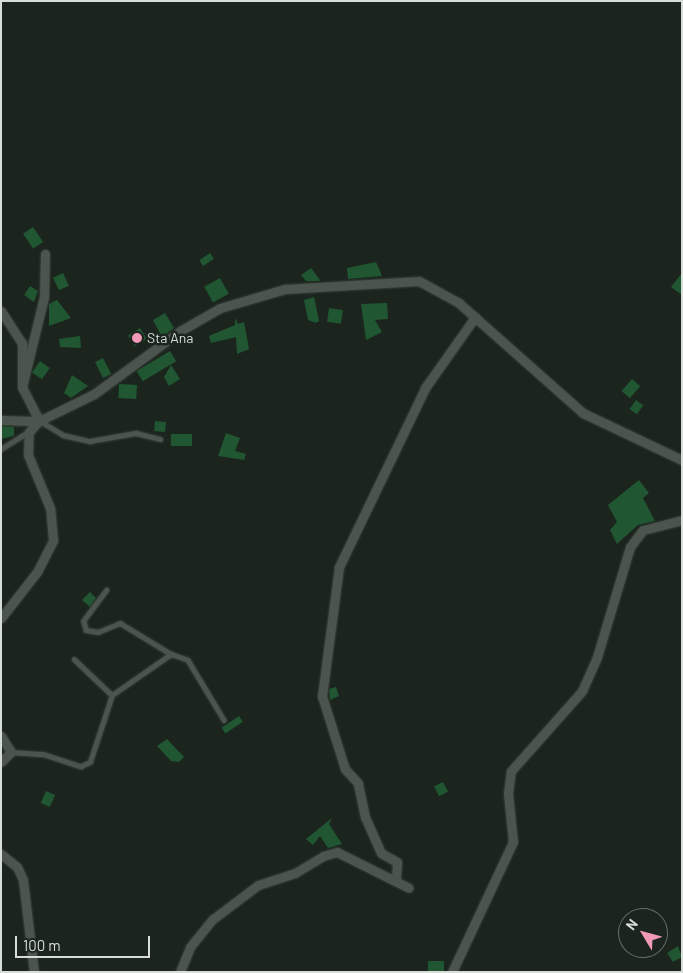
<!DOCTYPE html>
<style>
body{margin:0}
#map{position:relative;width:683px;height:973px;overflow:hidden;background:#1b241d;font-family:Barlow,sans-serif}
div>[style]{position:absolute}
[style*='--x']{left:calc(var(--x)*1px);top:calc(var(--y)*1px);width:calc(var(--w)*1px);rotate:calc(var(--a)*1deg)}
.building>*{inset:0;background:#205732;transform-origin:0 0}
.roads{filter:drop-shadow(0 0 1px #373f39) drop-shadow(0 0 1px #373f39)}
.lane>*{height:4.5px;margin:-2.25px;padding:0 2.25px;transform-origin:2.25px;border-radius:2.25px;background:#4b554d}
.street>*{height:9px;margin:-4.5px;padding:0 4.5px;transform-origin:4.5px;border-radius:4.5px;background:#4b554d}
.dots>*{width:14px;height:14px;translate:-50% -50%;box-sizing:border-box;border:2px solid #1b241d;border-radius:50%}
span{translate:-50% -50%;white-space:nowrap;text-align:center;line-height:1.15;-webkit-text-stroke:5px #1b241d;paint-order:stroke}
.poi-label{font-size:14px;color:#d7ded9}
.left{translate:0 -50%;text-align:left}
.frame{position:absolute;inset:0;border:2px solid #d7ded9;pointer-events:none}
.north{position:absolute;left:618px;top:908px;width:50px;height:50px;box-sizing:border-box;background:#1b241d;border:1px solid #666e68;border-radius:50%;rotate:307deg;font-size:14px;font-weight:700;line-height:20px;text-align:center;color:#d7ded9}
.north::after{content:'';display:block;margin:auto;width:18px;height:22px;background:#f09ab7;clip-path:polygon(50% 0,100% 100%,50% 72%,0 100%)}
.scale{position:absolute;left:15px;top:936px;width:135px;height:22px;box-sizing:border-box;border:2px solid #d7ded9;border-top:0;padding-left:6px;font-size:15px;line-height:18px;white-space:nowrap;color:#d7ded9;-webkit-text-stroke:4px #1b241d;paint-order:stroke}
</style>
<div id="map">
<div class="building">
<div style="left:33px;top:227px;width:18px;height:12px;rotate:56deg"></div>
<div style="left:210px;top:253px;width:7px;height:13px;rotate:56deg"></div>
<div style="clip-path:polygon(376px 262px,382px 276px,348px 279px,347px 268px)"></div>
<div style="clip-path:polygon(311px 268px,320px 280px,319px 281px,306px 281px,301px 275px)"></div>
<div style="left:63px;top:273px;width:14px;height:11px;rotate:65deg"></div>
<div style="clip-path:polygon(682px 273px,682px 295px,671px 287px)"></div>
<div style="left:220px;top:278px;width:18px;height:18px;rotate:61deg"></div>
<div style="clip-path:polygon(30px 286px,38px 291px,34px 302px,24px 295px)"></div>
<div style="clip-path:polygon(314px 297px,319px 321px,316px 323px,308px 320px,304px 300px)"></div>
<div style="clip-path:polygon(57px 300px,71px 318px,49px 326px,49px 304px)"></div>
<div style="clip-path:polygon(387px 303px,388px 319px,375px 320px,382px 332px,366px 340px,361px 304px)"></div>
<div style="left:329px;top:308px;width:14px;height:14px;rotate:8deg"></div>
<div style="clip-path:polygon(165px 313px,174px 328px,162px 337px,153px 320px)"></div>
<div style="clip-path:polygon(235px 318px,238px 324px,244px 322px,249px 349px,237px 354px,236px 337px,211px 343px,209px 336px,235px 325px)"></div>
<div style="left:140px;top:328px;width:13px;height:14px;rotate:58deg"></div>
<div style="clip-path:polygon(80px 336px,81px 348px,60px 347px,59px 339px)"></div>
<div style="left:170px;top:351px;width:12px;height:39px;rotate:59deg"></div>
<div style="left:103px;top:358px;width:18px;height:9px;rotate:63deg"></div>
<div style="left:40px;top:361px;width:12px;height:14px;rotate:35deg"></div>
<div style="clip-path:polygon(171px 365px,180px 379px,169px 386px,164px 377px)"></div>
<div style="clip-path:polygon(72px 375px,88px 386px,71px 398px,64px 393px)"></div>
<div style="left:632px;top:379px;width:11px;height:16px;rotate:41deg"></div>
<div style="left:119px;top:384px;width:18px;height:14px;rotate:3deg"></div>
<div style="left:636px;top:400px;width:9px;height:11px;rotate:36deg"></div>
<div style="left:155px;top:421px;width:11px;height:10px;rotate:5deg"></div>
<div style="clip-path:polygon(1px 426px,14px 427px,14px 436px,1px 439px)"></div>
<div style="clip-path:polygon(226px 433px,240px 438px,235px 451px,246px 454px,244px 460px,218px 456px)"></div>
<div style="left:192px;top:434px;width:12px;height:21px;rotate:90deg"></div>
<div style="clip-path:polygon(639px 480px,649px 493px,643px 498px,655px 521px,638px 525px,617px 544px,610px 530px,617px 522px,608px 505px)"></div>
<div style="clip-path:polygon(90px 592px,96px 598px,90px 607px,82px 600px)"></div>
<div style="clip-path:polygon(336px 687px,339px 696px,330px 700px,329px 689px)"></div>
<div style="left:239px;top:716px;width:7px;height:21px;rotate:56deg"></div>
<div style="clip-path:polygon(167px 739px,184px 757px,179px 762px,171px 761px,157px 746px)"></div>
<div style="left:443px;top:782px;width:11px;height:10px;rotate:63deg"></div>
<div style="left:46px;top:791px;width:10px;height:13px;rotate:24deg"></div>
<div style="clip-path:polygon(332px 818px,329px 824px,342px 844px,328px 848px,320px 836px,313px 845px,306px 839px)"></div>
<div style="clip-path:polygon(678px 946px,682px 957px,673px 962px,667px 953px)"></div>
<div style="left:428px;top:961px;width:16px;height:11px"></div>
</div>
<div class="roads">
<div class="lane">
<div style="--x:40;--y:421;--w:27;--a:31"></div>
<div style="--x:63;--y:435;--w:28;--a:13"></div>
<div style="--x:90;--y:441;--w:47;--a:-9.9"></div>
<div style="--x:136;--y:433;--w:25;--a:14"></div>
<div style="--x:1;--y:449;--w:32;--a:-32"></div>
<div style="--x:107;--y:590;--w:39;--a:127"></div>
<div style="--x:84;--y:621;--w:9;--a:77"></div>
<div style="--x:86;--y:630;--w:12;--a:9"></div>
<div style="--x:98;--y:632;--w:24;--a:-22"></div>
<div style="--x:120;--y:623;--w:60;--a:31.3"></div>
<div style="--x:74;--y:659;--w:52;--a:43.5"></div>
<div style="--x:11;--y:752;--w:32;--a:4"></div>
<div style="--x:43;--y:754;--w:40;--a:18"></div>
<div style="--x:81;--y:766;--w:10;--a:-24"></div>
<div style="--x:90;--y:762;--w:71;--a:-71.8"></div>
<div style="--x:112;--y:695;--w:72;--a:-34.8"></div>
<div style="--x:171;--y:654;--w:18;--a:19"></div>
<div style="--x:188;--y:660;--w:70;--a:59"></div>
</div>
<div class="street">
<div style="--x:1;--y:311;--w:38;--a:57"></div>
<div style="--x:22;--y:343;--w:44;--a:90"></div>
<div style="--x:22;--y:387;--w:38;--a:63"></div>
<div style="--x:22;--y:387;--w:93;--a:-76.3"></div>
<div style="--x:44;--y:297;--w:43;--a:-88.7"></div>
<div style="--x:1;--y:420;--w:38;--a:2"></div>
<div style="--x:1;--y:618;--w:58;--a:-52"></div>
<div style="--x:37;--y:572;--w:36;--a:-63"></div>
<div style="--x:53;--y:540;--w:32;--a:-95"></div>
<div style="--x:50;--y:508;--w:57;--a:-112.5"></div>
<div style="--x:28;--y:455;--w:23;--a:-88"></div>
<div style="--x:29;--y:432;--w:15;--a:-48"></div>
<div style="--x:39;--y:421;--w:61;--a:-26.1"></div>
<div style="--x:94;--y:394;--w:107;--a:-36.2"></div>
<div style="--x:180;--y:331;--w:46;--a:-29.9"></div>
<div style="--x:220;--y:308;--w:68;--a:-16.3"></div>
<div style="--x:285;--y:289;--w:134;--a:-3.4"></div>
<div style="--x:419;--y:281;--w:46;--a:28.8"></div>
<div style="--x:459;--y:303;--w:166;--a:41.6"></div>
<div style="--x:583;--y:413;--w:110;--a:25.4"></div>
<div style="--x:1;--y:736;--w:19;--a:58"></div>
<div style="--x:11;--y:752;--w:14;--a:135"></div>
<div style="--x:1;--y:854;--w:21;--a:39"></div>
<div style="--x:17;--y:867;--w:14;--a:65"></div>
<div style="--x:23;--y:880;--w:93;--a:83.2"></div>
<div style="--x:396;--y:878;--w:16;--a:-86"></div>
<div style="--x:397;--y:862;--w:18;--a:-151"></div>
<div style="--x:381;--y:853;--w:39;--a:-114"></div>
<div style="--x:365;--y:817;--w:35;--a:-102"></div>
<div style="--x:358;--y:783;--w:19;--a:-133"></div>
<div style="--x:345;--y:769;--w:77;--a:-107.5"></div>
<div style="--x:322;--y:696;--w:130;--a:-82.5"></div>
<div style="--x:339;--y:567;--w:199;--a:-64.3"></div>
<div style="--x:425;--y:388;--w:87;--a:-54.8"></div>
<div style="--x:180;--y:972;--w:27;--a:-68"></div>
<div style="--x:190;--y:947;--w:36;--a:-51"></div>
<div style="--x:213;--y:919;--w:56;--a:-37.1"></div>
<div style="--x:258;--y:885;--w:39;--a:-18"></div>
<div style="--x:295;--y:873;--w:33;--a:-31"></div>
<div style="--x:323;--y:856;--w:15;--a:-16"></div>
<div style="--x:337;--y:852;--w:80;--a:26.6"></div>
<div style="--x:452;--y:972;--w:144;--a:-64.9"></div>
<div style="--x:513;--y:842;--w:48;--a:-95.9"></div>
<div style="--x:508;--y:794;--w:23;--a:-83"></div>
<div style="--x:511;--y:771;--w:107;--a:-48.4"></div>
<div style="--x:582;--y:691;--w:37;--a:-66"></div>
<div style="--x:597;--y:657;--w:115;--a:-73.3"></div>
<div style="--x:630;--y:547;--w:21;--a:-53"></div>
<div style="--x:643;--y:530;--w:40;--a:-14.4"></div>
</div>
</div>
<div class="dots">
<div style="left:137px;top:338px;background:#f09ab7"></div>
</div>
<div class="poi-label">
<span class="left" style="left:147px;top:338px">Sta Ana</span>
</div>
<div class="frame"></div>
<div class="north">N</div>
<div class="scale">100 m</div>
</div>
